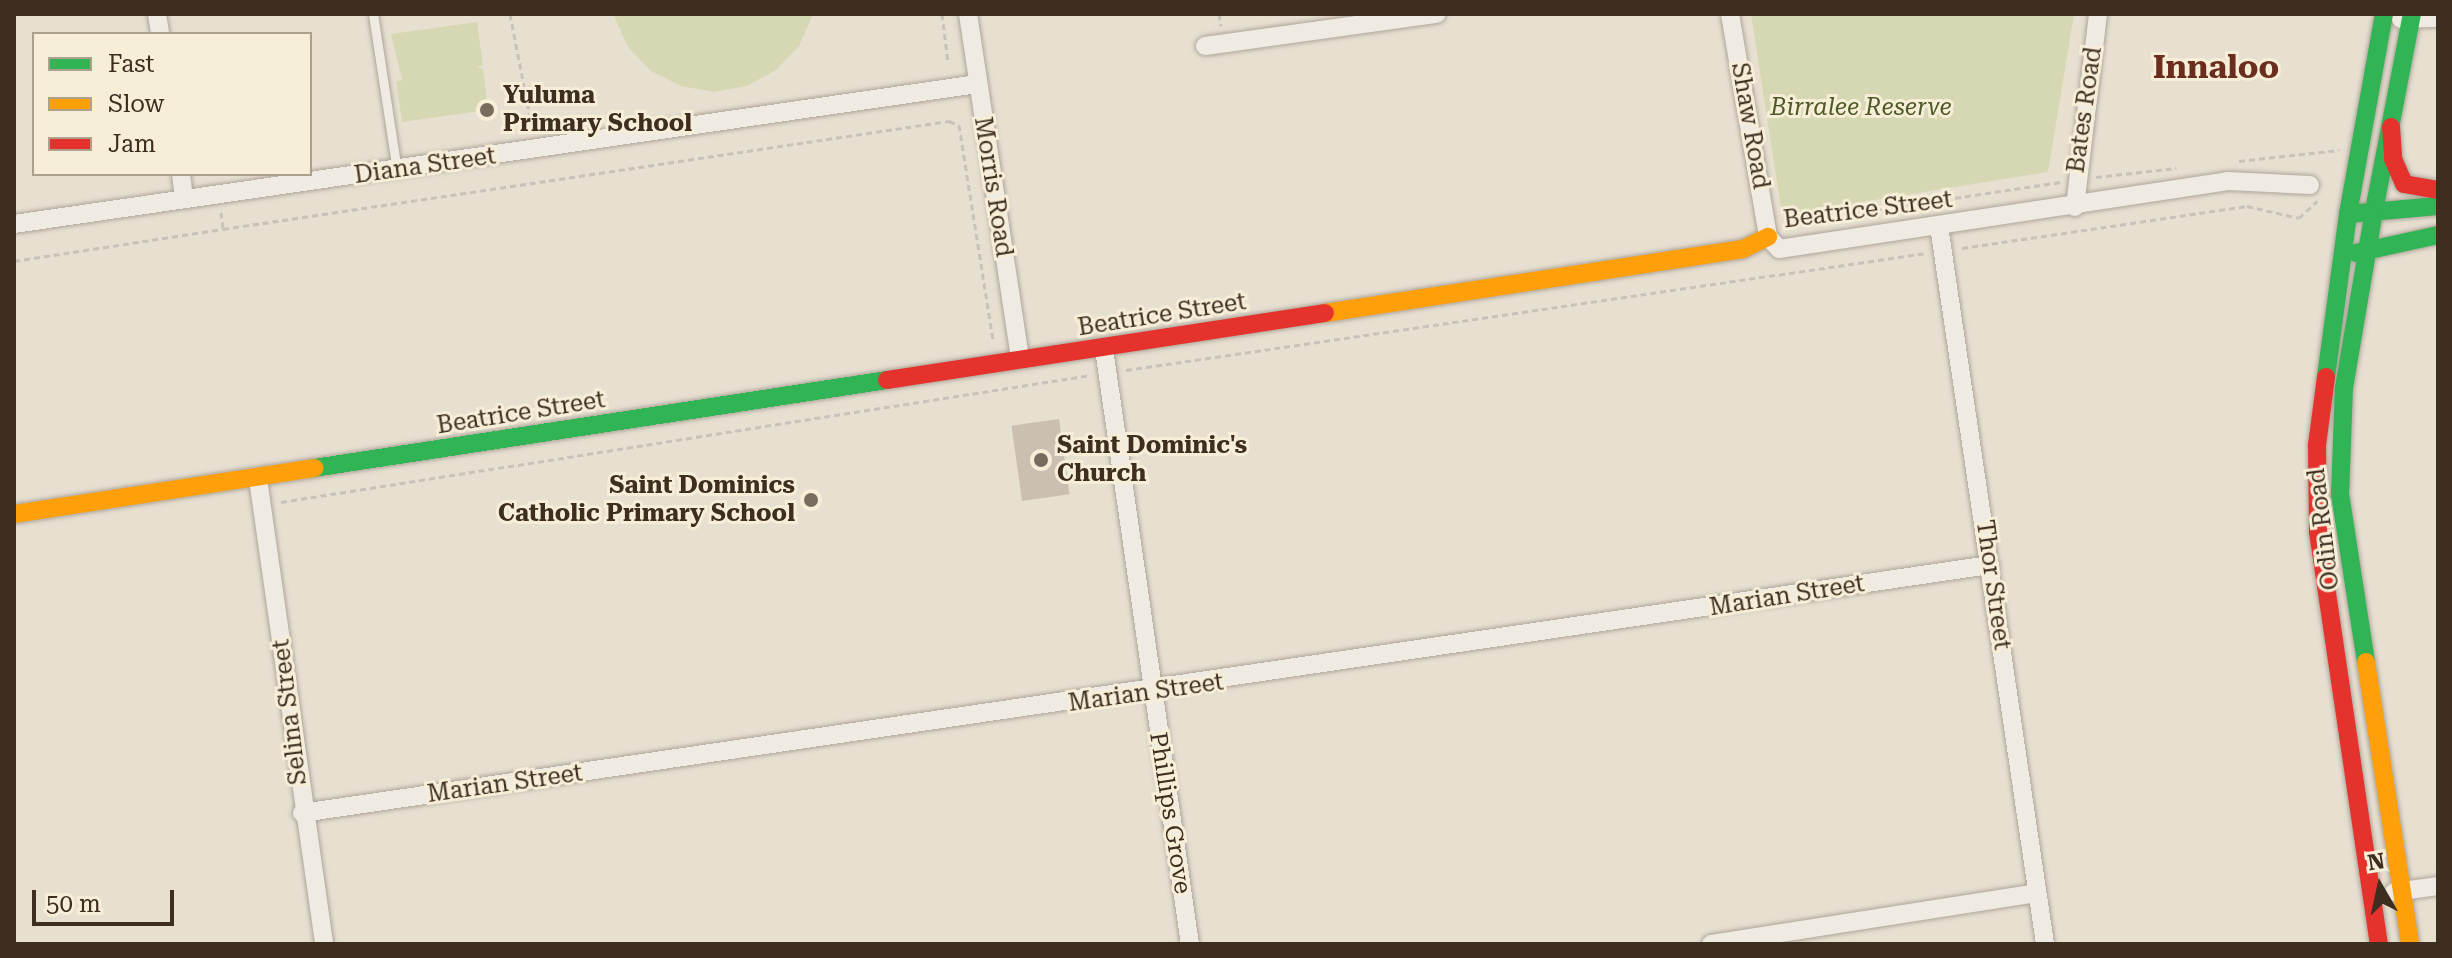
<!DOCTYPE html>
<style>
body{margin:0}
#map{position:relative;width:2452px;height:958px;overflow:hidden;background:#e7e0d1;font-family:"Roboto Serif",serif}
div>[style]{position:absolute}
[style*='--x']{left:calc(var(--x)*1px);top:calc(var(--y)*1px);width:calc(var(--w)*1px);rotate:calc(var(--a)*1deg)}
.green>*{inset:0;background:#d6d7b3}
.building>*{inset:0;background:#cbbfb2;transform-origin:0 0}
.path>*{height:3px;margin-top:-1.5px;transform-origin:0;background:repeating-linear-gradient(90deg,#c8c2b9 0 6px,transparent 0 10px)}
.roads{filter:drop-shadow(0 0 2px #ada599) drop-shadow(0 0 2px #ada599)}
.lane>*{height:9px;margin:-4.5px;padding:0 4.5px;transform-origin:4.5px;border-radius:4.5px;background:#efebe3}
.street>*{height:18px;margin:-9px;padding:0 9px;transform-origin:9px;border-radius:9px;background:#efebe3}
.fast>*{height:18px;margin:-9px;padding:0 9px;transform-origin:9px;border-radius:9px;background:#30b455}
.slow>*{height:18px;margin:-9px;padding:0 9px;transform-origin:9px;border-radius:9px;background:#ff9f0a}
.jam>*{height:18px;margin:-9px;padding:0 9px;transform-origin:9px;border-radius:9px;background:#e5322d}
.dots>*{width:22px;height:22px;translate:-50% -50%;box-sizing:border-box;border:4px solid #f7eed8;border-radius:50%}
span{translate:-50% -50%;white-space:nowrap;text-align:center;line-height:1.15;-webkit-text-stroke:6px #f7eed8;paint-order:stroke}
.poi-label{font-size:24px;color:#3d2e20;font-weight:700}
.left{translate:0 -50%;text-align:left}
.right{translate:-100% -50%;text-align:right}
.park-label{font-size:24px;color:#4d5a26;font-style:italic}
.street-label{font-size:24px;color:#3d2e20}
.district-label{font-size:32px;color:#6b2e1e;font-weight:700}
.frame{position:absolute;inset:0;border:16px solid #3d2e20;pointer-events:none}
.legend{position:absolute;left:32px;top:32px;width:280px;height:144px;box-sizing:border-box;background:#f7eed8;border:2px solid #ada18e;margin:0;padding:10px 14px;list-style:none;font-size:24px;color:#3d2e20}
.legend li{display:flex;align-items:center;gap:16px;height:40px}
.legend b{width:40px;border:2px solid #ada18e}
.north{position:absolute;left:2340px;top:846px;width:80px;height:80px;-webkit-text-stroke:6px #f7eed8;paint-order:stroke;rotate:351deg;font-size:22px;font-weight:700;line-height:32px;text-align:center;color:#3d2e20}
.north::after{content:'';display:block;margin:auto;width:28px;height:36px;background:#3d2e20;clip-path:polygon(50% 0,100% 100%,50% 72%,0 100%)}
.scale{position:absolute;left:32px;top:890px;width:142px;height:36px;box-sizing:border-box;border:4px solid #3d2e20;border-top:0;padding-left:10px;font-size:24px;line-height:28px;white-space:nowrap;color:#3d2e20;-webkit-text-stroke:6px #f7eed8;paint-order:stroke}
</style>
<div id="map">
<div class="green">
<div style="clip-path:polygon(613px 14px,813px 14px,799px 46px,776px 70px,747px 86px,714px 92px,681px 86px,651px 71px,628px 47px)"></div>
<div style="clip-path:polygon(1751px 14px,2074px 14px,2048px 172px,1782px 215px)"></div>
<div style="clip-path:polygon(477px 22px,483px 65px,477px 67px,483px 69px,488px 110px,402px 122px,396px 81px,402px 80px,391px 34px)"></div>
</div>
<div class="building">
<div style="left:1059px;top:419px;width:76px;height:48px;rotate:82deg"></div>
</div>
<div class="path">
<div style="--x:510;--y:14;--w:110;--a:79"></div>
<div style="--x:942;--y:14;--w:48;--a:82.9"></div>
<div style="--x:1219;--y:14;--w:12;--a:81"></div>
<div style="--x:2239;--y:161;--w:101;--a:-6.3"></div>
<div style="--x:2096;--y:177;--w:81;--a:-6.4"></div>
<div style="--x:221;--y:212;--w:17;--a:83"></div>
<div style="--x:223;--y:229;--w:734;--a:-8.46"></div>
<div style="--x:949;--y:121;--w:11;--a:22"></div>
<div style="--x:959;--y:125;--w:218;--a:81"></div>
<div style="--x:1787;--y:223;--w:277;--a:-8.5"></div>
<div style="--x:1962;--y:248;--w:288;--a:-8.4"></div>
<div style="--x:2247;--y:206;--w:53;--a:13"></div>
<div style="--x:2299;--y:218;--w:25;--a:-43"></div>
<div style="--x:14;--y:261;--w:211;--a:-8.7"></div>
<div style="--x:1126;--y:370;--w:809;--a:-8.32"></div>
<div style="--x:281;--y:502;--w:820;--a:-8.91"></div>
</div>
<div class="roads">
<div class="lane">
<div style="--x:373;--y:14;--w:159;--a:81.3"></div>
</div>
<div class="street">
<div style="--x:157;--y:14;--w:20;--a:81"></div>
<div style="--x:968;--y:14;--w:349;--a:81.4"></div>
<div style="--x:1730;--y:14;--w:226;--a:80.3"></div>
<div style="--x:1768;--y:237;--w:16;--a:47"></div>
<div style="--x:1779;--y:249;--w:454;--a:-8.6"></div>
<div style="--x:2228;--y:181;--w:82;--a:2.8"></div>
<div style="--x:2401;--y:19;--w:37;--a:-2"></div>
<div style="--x:1205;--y:46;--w:234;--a:-7.9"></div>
<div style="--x:181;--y:174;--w:24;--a:83"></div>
<div style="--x:2075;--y:207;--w:194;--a:-83.2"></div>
<div style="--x:14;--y:224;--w:973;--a:-8.27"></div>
<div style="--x:1939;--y:226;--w:726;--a:81.6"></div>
<div style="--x:1104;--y:349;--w:601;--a:81.78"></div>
<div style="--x:258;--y:479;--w:470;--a:81.9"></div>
<div style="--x:302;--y:813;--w:1706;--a:-8.36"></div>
<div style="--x:2394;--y:892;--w:44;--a:-7.8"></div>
<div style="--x:1711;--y:944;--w:330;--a:-8.9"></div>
</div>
<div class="fast">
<div style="--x:2348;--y:214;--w:203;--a:-79.8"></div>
<div style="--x:2373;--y:216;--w:206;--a:-79.1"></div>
<div style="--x:2356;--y:253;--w:84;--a:-12.4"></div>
<div style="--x:2326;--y:377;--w:164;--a:-82.3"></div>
<div style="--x:2348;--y:214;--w:90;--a:-5.1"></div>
<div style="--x:314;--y:468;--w:580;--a:-8.73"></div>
<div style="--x:2366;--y:662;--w:169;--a:-98.8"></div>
<div style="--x:2340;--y:495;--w:107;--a:-87.9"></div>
<div style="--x:2344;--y:388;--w:174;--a:-80.4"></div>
</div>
<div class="slow">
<div style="--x:1325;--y:313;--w:423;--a:-8.7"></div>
<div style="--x:1743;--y:249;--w:28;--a:-26"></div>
<div style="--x:14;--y:514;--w:304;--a:-8.7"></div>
<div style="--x:2366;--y:662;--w:285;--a:81.1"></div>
</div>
<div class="jam">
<div style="--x:2391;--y:127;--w:32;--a:86"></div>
<div style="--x:2393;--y:159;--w:27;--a:66"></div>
<div style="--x:2404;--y:184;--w:35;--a:10"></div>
<div style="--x:2326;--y:377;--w:69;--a:97.5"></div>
<div style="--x:2317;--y:445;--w:87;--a:89.3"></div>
<div style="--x:2318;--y:532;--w:416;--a:81.6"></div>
<div style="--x:887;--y:380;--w:443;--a:-8.7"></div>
</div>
</div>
<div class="dots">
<div style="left:487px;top:110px;background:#786c5e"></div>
<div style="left:1041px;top:460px;background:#786c5e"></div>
<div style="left:811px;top:500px;background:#786c5e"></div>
</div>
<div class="poi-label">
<span class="left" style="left:503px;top:110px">Yuluma<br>Primary School</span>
<span class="left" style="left:1057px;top:460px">Saint Dominic's<br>Church</span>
<span class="right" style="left:795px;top:500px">Saint Dominics<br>Catholic Primary School</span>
</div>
<div class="park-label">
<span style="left:1861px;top:108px">Birralee Reserve</span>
</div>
<div class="street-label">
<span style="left:2085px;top:110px;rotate:-82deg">Bates Road</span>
<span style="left:1750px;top:126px;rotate:80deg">Shaw Road</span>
<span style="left:425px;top:166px;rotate:-8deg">Diana Street</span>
<span style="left:993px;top:187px;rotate:81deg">Morris Road</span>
<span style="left:1868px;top:210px;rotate:-7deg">Beatrice Street</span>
<span style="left:1162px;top:315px;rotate:-9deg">Beatrice Street</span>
<span style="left:521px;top:413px;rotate:-9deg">Beatrice Street</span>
<span style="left:2324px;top:529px;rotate:-97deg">Odin Road</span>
<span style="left:1993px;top:585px;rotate:82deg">Thor Street</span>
<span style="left:1787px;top:596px;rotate:-9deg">Marian Street</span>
<span style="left:1146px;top:693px;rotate:-8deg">Marian Street</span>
<span style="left:290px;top:712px;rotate:-97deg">Selina Street</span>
<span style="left:505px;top:784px;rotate:-8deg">Marian Street</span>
<span style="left:1170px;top:813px;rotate:81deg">Phillips Grove</span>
</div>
<div class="district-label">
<span style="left:2216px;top:67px">Innaloo</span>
</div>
<div class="frame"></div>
<ul class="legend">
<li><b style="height:10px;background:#30b455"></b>Fast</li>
<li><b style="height:10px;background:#ff9f0a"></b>Slow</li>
<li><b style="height:10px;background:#e5322d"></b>Jam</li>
</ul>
<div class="north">N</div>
<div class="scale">50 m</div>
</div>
